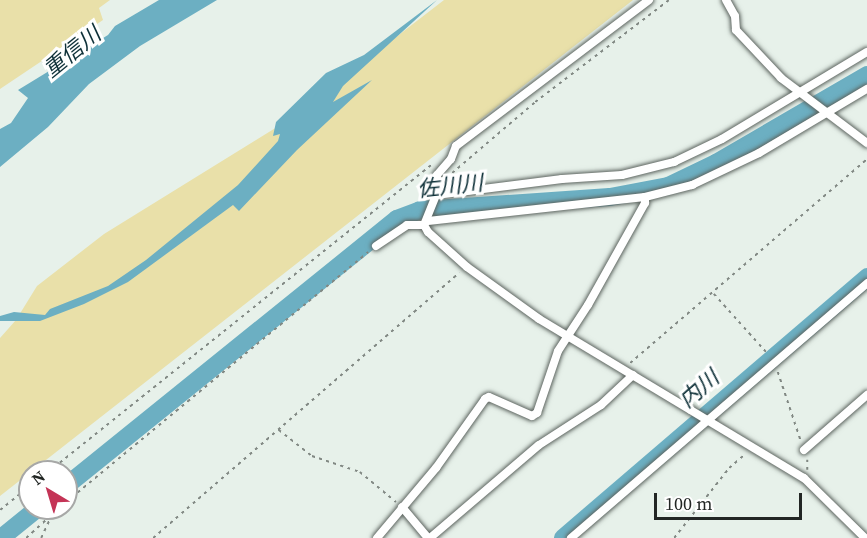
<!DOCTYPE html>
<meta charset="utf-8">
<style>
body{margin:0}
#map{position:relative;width:867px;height:538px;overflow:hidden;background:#e7f1ea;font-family:"Source Serif 4","Noto Sans JP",serif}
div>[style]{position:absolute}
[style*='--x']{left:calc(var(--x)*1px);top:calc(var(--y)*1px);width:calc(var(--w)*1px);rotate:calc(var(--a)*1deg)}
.green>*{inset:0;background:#e9e0a9}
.water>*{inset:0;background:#6cafc2}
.river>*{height:18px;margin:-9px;padding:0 9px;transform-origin:9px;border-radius:9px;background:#6cafc2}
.path>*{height:1.5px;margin-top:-0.75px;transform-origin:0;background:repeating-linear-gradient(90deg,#818883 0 3px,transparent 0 7.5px)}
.roads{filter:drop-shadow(0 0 2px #5d6560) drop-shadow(0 0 2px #5d6560)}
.minor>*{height:8px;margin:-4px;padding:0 4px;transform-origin:4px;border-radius:4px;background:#fff}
span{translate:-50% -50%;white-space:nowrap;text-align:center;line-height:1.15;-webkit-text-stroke:6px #fff;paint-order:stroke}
.water-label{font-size:22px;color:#0e3038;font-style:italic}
.north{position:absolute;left:18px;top:460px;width:60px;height:60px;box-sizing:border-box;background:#fff;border:2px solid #a7a8a7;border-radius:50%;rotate:322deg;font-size:16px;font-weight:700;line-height:24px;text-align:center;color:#222624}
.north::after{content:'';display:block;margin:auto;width:21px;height:27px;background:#c43456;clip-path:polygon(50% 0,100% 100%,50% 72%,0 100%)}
.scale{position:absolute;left:654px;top:493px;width:148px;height:27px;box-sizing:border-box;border:3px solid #222624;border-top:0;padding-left:8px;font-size:18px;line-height:21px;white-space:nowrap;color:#222624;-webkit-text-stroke:4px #fff;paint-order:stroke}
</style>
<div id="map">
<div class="green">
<div style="clip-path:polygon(0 0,110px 0,99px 8px,103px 20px,0 89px)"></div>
<div style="clip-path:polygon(444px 0,633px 0,0 496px,0 338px,16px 320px,37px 286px,104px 234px,290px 119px)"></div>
</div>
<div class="water">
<div style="clip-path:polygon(159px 0,217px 0,140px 46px,89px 84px,48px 127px,0 167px,0 129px,11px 123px,28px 98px,18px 90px,108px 35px,115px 26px)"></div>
<div style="clip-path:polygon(437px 0,343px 86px,333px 102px,372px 80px,297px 150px,239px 211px,233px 205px,128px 282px,84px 304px,40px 321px,0 321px,0 316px,14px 312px,45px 315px,50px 309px,108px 286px,146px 260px,238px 185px,278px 141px,280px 134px,273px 136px,276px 122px,326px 73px,364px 55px)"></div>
</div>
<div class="river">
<div style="--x:66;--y:486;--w:425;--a:-38.9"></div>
<div style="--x:397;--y:219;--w:25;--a:-21"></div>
<div style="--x:420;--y:210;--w:190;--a:-3.9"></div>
<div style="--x:610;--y:197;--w:59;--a:-10.7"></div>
<div style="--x:668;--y:186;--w:53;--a:-25.6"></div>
<div style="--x:716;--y:163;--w:175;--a:-30.2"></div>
<div style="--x:1;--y:538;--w:48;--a:-39"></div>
<div style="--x:563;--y:538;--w:401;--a:-40.6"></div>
</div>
<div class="path">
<div style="--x:452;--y:173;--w:109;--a:-40.5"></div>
<div style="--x:535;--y:102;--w:168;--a:-37.3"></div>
<div style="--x:714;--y:294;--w:82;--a:48"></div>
<div style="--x:630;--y:363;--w:313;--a:-40.7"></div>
<div style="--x:778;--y:372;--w:73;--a:71.6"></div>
<div style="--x:279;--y:430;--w:42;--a:38.2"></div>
<div style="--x:312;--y:456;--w:51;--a:18.4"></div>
<div style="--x:360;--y:472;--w:47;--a:39.8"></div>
<div style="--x:807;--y:470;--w:10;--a:-90"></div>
<div style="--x:48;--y:472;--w:494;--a:-38.7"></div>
<div style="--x:66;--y:502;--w:392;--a:-39.6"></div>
<div style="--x:0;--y:510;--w:38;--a:-39"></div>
<div style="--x:26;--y:538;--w:45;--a:-42.3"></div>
<div style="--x:41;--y:538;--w:26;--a:-65"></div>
<div style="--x:153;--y:538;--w:405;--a:-40.9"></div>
<div style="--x:674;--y:538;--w:89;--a:-51.8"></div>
<div style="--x:729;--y:468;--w:21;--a:-41"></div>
</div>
<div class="roads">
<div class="minor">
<div style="--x:726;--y:0;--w:18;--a:61"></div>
<div style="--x:735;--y:16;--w:14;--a:86"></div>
<div style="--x:736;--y:30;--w:66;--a:46.8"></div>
<div style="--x:781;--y:78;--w:108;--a:37.1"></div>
<div style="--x:436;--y:195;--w:20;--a:-87"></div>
<div style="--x:437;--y:175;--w:21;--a:-49"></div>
<div style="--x:451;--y:159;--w:14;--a:-69"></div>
<div style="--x:456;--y:146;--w:242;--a:-37.1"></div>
<div style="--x:428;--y:221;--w:218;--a:-6.3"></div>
<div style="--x:645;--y:197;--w:49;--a:-14.3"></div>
<div style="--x:692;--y:185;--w:74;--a:-25.5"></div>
<div style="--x:759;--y:153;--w:126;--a:-30.7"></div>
<div style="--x:424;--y:225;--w:32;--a:-68"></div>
<div style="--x:436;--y:195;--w:127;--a:-7.2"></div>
<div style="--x:562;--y:179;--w:60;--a:-3.8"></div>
<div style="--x:622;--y:175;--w:54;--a:-14"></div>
<div style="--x:674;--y:162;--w:53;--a:-25.6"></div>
<div style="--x:722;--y:139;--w:169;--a:-31"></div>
<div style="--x:376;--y:246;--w:37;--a:-34"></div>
<div style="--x:407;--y:225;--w:17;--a:0"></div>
<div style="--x:424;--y:225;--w:8;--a:60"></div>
<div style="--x:428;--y:232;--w:52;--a:41.9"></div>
<div style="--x:467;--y:267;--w:89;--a:35.8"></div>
<div style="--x:539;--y:319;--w:309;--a:31"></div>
<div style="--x:804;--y:478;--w:86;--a:44.5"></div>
<div style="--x:804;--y:450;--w:84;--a:-41.1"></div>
<div style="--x:402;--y:507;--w:40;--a:50"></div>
<div style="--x:377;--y:538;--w:92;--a:-49.9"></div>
<div style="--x:436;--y:468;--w:85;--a:-54.6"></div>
<div style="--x:485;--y:399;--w:4;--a:-27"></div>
<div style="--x:489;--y:397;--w:47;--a:23.8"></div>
<div style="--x:532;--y:416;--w:6;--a:-31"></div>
<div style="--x:537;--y:413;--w:65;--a:-71.3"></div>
<div style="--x:558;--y:351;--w:55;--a:-56.9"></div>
<div style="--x:588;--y:305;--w:117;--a:-60.8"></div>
<div style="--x:645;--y:203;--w:6;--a:-90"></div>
<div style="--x:430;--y:538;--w:143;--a:-40.5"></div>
<div style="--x:539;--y:445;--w:74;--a:-32.8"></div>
<div style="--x:601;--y:405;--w:44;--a:-43.2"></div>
<div style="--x:571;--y:538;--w:391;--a:-40.7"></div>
</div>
</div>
<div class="water-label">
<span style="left:72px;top:52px;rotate:-39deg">重信川</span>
<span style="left:450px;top:186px;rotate:-6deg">佐川川</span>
<span style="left:699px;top:389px;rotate:-41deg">内川</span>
</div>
<div class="north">N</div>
<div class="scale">100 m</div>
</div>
